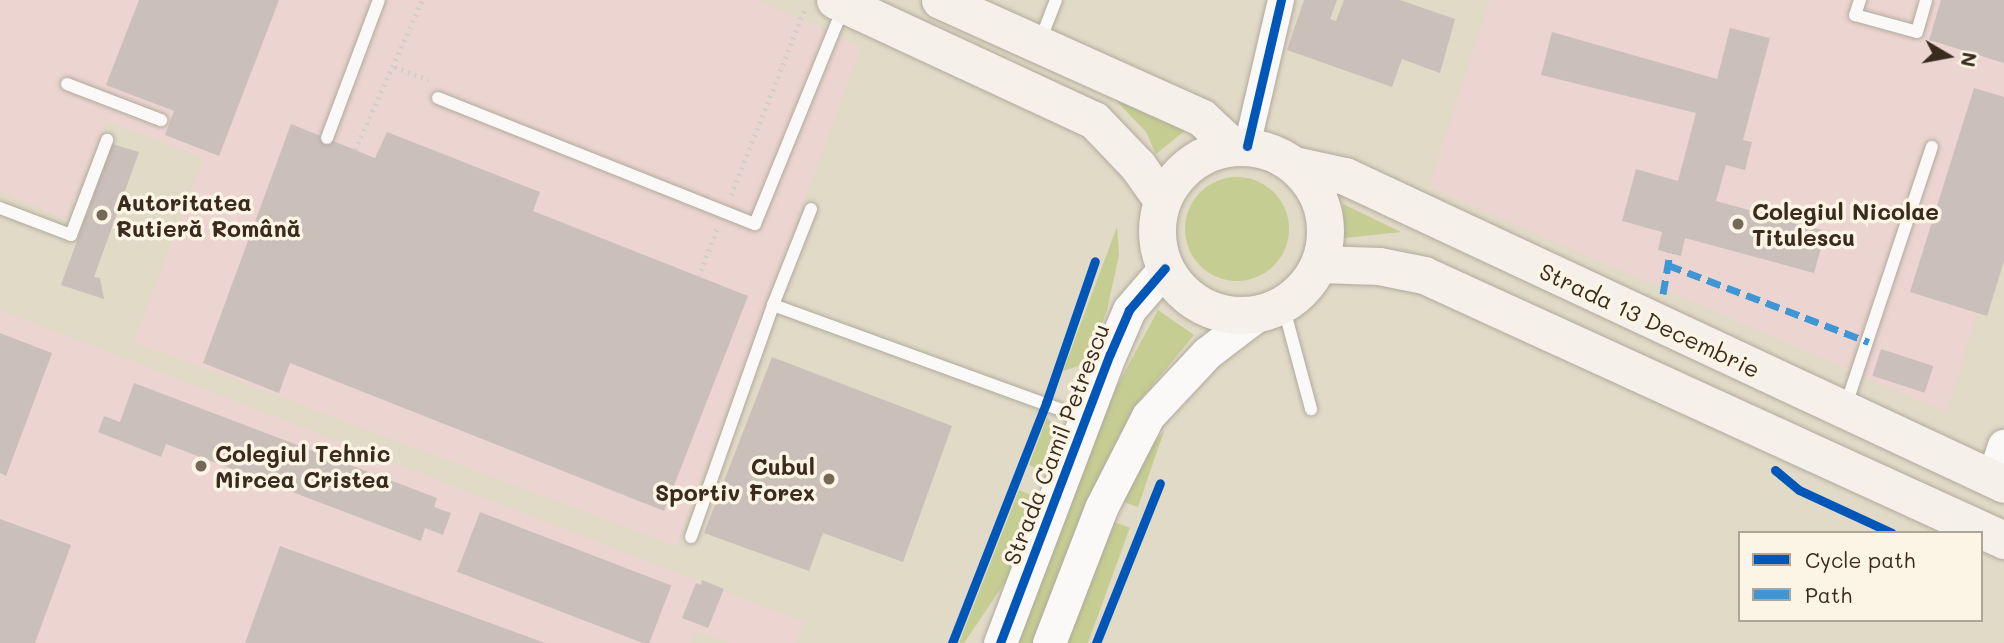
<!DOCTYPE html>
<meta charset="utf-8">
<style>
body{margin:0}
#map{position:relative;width:2004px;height:643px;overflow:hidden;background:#e1dac7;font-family:Mali,sans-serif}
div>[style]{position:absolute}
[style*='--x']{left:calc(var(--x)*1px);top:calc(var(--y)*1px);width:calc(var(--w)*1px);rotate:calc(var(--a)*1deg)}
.built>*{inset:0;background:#ecd4d1}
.green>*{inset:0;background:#c5cd92;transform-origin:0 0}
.round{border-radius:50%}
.building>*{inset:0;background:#cbbfba;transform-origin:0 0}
.path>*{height:4.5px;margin-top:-2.25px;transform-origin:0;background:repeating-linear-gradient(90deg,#d2cfca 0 2px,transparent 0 7px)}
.roads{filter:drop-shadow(0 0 2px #b0aa9d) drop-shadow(0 0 2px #b0aa9d)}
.service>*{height:12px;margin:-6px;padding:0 6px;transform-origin:6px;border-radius:6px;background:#faf9f7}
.minor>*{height:26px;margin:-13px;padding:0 13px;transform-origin:13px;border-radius:13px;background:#faf9f7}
.tertiary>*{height:33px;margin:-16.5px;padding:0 16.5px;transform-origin:16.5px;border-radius:16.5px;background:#faf9f7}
.secondary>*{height:37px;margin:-18.5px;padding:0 18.5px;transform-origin:18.5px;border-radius:18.5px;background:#f5f0e9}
.secondary>.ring{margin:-18.5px;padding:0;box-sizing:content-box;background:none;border:37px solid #f5f0e9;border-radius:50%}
.quiet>*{height:7px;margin-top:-3.5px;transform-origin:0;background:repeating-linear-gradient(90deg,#3e96d5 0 14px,transparent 0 21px)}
.cycleway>*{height:9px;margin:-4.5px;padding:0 4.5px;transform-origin:4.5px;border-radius:4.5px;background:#0057b8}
.dots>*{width:19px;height:19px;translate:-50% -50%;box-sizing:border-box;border:4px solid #fcf5e5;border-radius:50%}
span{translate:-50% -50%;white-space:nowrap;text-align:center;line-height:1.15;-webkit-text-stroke:7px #fcf5e5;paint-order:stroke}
.poi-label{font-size:23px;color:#3b2a1e;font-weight:700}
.left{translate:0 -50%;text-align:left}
.right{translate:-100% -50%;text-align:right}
.street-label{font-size:23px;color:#3b2a1e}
.legend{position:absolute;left:1738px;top:531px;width:245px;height:91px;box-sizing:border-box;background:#fcf5e5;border:2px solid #afa495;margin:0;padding:9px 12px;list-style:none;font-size:21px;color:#3b2a1e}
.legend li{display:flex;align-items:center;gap:14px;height:35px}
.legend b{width:35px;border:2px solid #afa495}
.north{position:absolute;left:1913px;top:21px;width:70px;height:70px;-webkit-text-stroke:5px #fcf5e5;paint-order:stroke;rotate:100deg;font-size:19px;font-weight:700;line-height:28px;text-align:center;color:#3b2a1e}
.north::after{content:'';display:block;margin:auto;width:24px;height:32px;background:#3b2a1e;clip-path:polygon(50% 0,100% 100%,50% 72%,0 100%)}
</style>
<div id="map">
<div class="built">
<div style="clip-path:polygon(0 0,758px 0,861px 47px,677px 546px,134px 342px,204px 158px,106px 121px,67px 220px,0 192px)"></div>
<div style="clip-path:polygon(1490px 0,2004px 0,2004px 231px,1946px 412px,1429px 187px)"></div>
<div style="clip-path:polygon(0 310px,804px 622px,796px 643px,729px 643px,695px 630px,690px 643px,0 643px)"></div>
</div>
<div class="green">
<div style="clip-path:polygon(1110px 94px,1188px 128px,1156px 154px,1146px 132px)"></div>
<div class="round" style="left:1185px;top:177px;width:104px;height:104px"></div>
<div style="clip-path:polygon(1343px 204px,1401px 232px,1344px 238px)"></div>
<div style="clip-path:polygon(1117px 227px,1119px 255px,1107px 310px,1087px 363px,1063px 371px)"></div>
<div style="clip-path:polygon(1158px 310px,1194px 335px,1132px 410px,1098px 479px,1034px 643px,1011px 643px,1097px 424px)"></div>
<div style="clip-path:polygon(1047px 417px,1061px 435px,1048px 474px,1029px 465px)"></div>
<div style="clip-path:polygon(1164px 431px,1138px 507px,1121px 501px,1147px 451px)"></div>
<div style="clip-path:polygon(1019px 490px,1037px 498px,1008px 578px,964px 643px,959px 643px)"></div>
<div style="left:1111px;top:521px;width:20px;height:131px;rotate:20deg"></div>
</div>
<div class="building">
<div style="clip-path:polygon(139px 0,279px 0,219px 156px,165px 135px,174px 111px,106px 85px)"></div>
<div style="clip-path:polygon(1304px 0,1337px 0,1330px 19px,1336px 21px,1344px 0,1400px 0,1455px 19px,1440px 73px,1402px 59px,1392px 87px,1287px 50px)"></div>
<div style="clip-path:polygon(1941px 0,2004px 0,2004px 63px,1929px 40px)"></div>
<div style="clip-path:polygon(1730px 28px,1770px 38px,1743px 140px,1752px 142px,1745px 170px,1726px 165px,1716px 201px,1826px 231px,1814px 273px,1685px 238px,1681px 256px,1658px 250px,1662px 232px,1622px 221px,1636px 169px,1678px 181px,1696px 113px,1541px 75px,1552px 32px,1717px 79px)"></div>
<div style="clip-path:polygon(1974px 88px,2004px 97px,2004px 261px,1987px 316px,1910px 292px)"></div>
<div style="clip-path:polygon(291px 124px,375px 158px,387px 132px,540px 192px,533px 211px,748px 296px,664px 511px,290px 363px,279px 393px,203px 363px)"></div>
<div style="clip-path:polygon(112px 144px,139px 152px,94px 277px,100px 278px,104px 299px,61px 285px)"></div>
<div style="clip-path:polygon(0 333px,52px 353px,6px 476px,0 473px)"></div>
<div style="left:1881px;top:349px;width:55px;height:28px;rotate:18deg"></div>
<div style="clip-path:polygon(772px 357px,952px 426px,903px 562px,823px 533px,809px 571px,704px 533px)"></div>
<div style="clip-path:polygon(134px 383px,437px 498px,434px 507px,451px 513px,443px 535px,425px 528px,421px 541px,166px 444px,161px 457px,98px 432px,104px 416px,120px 422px)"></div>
<div style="left:480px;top:512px;width:205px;height:64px;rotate:21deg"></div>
<div style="clip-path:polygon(0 519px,71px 545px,35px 643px,0 643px)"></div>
<div style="clip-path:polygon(280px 546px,545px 643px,245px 643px)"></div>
<div style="clip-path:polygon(702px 580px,724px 589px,708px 628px,682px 618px,696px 583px,701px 585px)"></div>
</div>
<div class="path">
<div style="--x:395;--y:67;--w:36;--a:21"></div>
<div style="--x:355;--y:150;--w:164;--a:-65.9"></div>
<div style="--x:731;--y:195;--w:198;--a:-68.4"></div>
<div style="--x:698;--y:277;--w:52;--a:-68.4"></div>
</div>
<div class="roads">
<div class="service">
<div style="--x:1860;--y:0;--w:16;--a:108"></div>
<div style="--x:1855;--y:15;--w:64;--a:15.3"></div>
<div style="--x:1917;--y:32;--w:33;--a:-74"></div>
<div style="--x:1040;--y:41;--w:44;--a:-68.7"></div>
<div style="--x:67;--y:84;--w:101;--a:21"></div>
<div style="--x:438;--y:98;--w:341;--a:21.7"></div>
<div style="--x:755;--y:224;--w:233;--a:-67.8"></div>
<div style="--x:327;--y:138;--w:147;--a:-69.4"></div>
<div style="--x:0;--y:208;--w:76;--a:20.8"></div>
<div style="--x:71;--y:235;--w:102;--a:-69.2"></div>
<div style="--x:811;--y:209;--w:103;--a:111.6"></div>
<div style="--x:773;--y:305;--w:331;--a:20"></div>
<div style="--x:1283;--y:305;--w:108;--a:74.9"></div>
<div style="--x:1846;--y:405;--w:272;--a:-71.6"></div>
<div style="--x:691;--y:537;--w:246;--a:-70.5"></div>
</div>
<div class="minor">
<div style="--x:1247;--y:146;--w:150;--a:-76.9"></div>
</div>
<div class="tertiary">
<div style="--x:1993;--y:479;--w:35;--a:-72"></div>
<div style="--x:1000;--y:643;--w:309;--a:-69.2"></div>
<div style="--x:1110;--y:354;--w:48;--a:-66.6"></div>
<div style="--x:1129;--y:310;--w:55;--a:-49.4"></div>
<div style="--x:1049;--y:643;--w:145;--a:-68.9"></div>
<div style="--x:1101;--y:508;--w:103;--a:-62.9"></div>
<div style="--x:1148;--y:416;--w:86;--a:-46.9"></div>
<div style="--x:1207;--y:353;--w:64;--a:-37.4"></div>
</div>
<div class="secondary">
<div style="--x:835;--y:0;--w:285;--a:24.9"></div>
<div style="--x:1094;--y:120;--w:64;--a:46.3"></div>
<div style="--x:1138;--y:166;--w:42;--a:54.8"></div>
<div style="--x:940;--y:0;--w:287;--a:24.2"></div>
<div style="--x:1202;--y:118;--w:41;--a:43"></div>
<div class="ring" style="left:1157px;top:147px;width:131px;height:131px"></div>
<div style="--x:1294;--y:165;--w:52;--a:12.2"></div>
<div style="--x:1345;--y:176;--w:727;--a:25.05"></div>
<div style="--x:1319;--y:264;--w:60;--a:1.9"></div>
<div style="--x:1379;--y:266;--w:46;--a:11.3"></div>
<div style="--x:1424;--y:275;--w:638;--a:24.56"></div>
</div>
</div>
<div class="quiet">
<div style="--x:1668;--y:265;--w:215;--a:21"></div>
<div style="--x:1663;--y:294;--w:42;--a:-80.3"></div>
</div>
<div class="cycleway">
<div style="--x:1247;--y:146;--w:150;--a:-76.9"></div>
<div style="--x:1775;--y:470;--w:31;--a:40"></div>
<div style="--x:1799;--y:490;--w:102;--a:24.8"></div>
<div style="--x:952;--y:643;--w:258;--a:-68.6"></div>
<div style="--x:1046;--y:403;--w:150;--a:-71"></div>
<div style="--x:1000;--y:643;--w:309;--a:-69.2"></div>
<div style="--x:1110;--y:354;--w:48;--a:-66.6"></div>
<div style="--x:1129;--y:310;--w:55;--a:-49.4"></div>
<div style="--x:1096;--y:643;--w:172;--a:-68.2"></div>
</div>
<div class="dots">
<div style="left:102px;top:215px;background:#756859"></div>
<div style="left:1738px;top:224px;background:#756859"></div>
<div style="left:201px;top:466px;background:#756859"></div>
<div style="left:829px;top:479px;background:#756859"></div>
</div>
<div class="poi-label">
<span class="left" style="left:116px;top:215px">Autoritatea<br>Rutieră Română</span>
<span class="left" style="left:1752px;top:224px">Colegiul Nicolae<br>Titulescu</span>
<span class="left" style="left:215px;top:466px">Colegiul Tehnic<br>Mircea Cristea</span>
<span class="right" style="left:815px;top:479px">Cubul<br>Sportiv Forex</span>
</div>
<div class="street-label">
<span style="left:1650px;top:320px;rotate:25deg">Strada 13 Decembrie</span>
<span style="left:1056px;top:444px;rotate:-69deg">Strada Camil Petrescu</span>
</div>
<ul class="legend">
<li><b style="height:9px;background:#0057b8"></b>Cycle path</li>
<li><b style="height:9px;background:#3e96d5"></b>Path</li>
</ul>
<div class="north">N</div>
</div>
